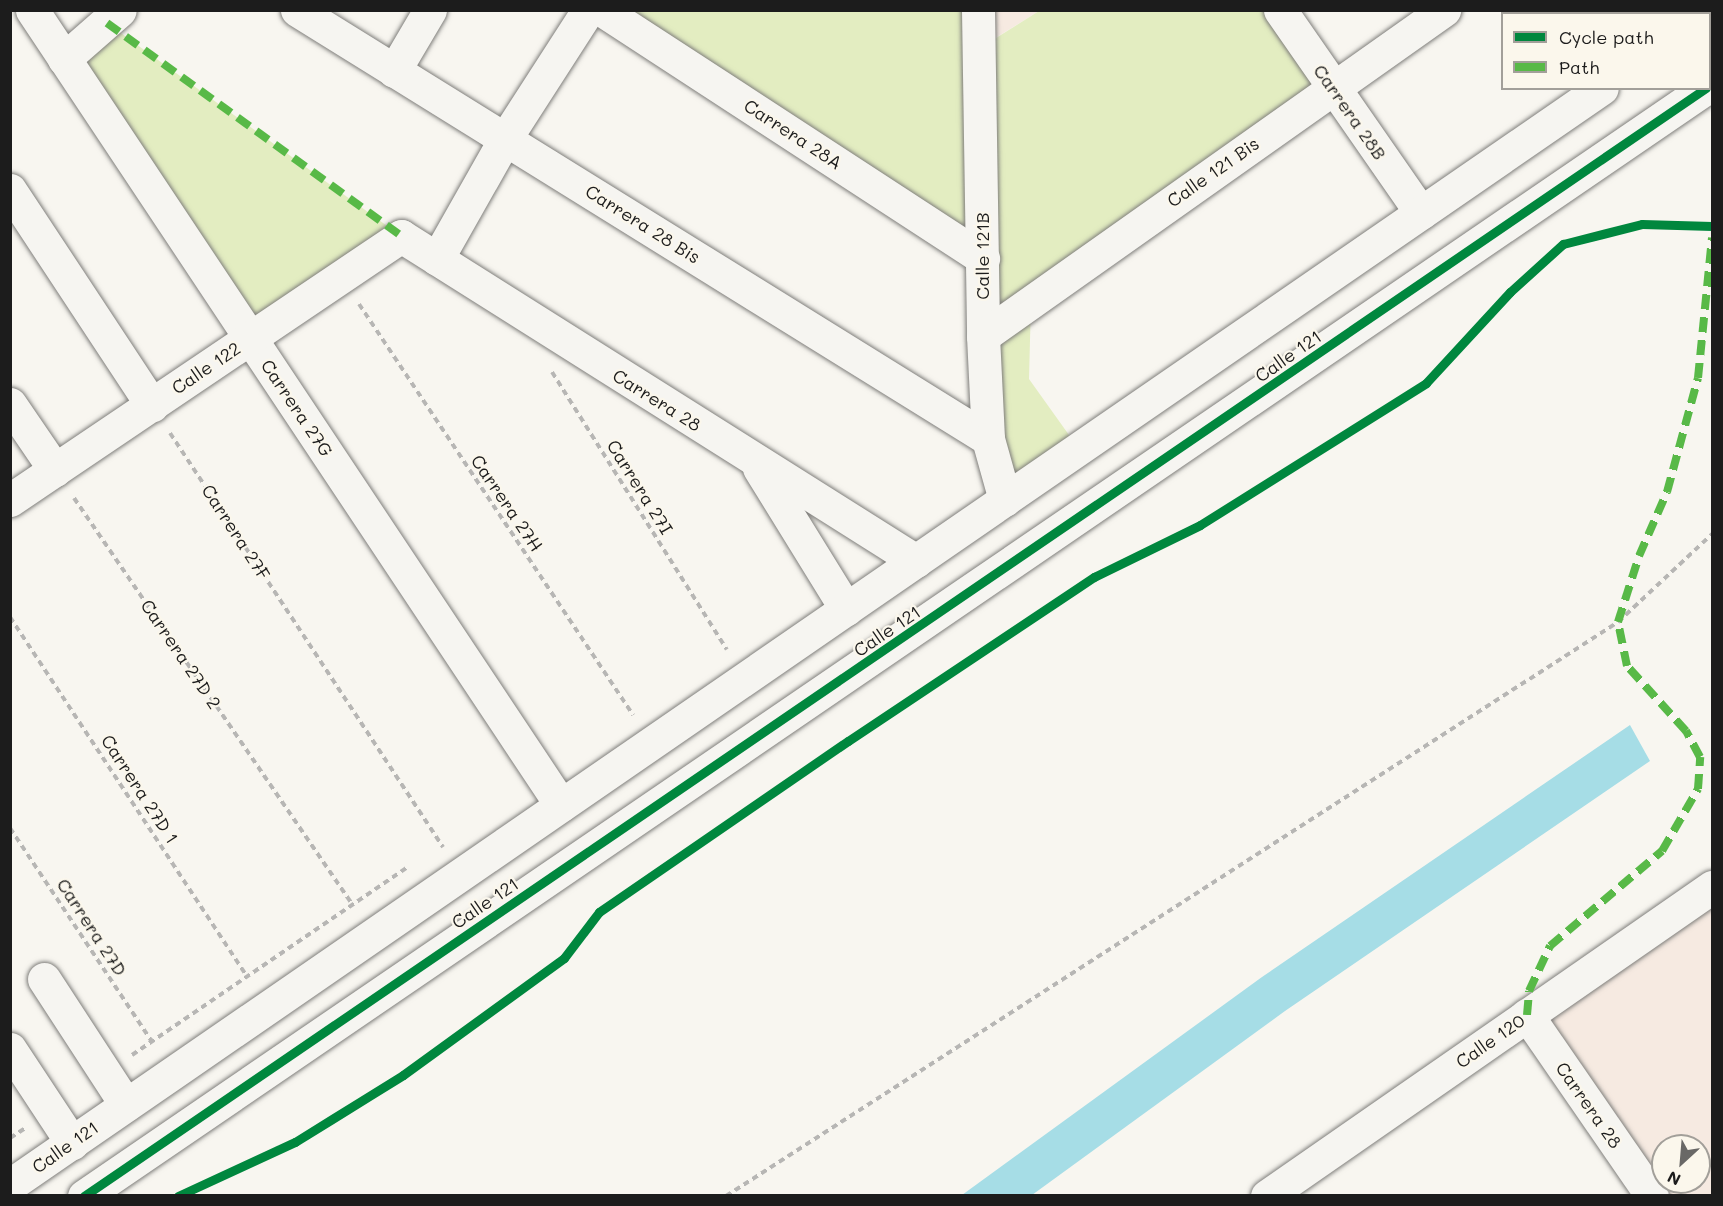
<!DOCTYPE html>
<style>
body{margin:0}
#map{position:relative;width:1723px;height:1206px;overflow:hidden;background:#f8f6f0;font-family:Mali,sans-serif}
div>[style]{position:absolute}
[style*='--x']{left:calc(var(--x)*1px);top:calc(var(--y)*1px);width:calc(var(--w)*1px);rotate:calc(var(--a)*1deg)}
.built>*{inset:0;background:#f6eae1}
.green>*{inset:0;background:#e3edc1}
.water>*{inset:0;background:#a6dde6}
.path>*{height:4px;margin-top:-2px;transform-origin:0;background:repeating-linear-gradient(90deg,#b7b6b4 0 6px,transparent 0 10.5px)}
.roads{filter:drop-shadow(0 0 2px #7f7e7b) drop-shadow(0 0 2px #7f7e7b)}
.minor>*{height:33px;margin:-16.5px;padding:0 16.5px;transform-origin:16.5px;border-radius:16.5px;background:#f6f5f1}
.quiet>*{height:8px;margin-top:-4px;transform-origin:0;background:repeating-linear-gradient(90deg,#58b947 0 15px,transparent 0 23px)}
.cycleway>*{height:9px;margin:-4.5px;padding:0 4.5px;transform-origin:4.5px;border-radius:4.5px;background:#00873e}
span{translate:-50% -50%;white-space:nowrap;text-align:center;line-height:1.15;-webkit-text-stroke:4.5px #fbf7ec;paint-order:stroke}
.street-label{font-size:18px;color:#1c1c1c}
.frame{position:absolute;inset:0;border:12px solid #1c1c1c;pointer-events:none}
.legend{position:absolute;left:1501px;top:12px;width:210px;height:78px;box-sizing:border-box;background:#fbf7ec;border:2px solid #a29f99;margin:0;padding:8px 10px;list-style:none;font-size:18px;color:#1c1c1c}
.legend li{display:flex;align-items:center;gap:12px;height:30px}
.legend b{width:30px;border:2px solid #a29f99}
.north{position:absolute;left:1651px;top:1134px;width:60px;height:60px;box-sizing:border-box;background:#fbf7ec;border:2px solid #a29f99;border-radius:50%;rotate:206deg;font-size:16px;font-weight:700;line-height:24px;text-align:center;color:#1c1c1c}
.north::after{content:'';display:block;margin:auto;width:21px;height:27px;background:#696866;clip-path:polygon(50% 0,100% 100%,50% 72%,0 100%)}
</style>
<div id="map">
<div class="built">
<div style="clip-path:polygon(979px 10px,1039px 11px,979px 48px)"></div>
<div style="clip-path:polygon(evenodd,1712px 887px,1712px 1195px,1652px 1195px,1527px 1015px,1712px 887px,1663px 1146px,1699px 1146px,1699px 1182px,1663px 1182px,1663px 1146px)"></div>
</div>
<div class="green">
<div style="clip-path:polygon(602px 11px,978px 11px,980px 48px,1039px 11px,1280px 11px,1333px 87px,1031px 302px,1029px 379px,1079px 449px,1005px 500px,983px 258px)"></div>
<div style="clip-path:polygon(107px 23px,401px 236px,250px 338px,64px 59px)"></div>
</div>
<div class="water">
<div style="clip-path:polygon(1630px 725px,1650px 761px,1285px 1011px,1032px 1195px,962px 1195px,1262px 977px)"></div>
</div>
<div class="path">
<div style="--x:1669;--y:14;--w:6;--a:-45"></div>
<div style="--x:359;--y:304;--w:494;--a:56.3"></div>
<div style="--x:552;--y:372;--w:328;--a:57.8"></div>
<div style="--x:170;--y:433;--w:496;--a:56.6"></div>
<div style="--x:74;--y:498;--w:492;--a:55.6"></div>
<div style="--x:10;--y:617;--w:430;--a:56.6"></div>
<div style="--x:10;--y:828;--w:257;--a:56.4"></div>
<div style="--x:132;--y:1055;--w:334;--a:-34.3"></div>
<div style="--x:10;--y:1138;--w:17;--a:-33"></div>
<div style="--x:726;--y:1196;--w:1061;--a:-32.76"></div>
<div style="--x:1618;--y:622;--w:129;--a:-43.1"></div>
</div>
<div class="roads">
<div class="minor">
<div style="--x:32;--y:10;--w:955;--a:56.36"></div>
<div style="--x:297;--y:10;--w:813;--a:31.83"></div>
<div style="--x:602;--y:10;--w:455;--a:33.1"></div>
<div style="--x:978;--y:10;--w:326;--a:89.1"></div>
<div style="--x:983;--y:336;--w:103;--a:87.2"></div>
<div style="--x:988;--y:439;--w:63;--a:74.4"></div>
<div style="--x:1280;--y:10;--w:247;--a:55.2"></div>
<div style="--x:1710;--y:15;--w:3;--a:-45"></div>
<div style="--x:64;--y:59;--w:74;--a:-41.2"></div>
<div style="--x:394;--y:71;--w:71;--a:-59.5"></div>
<div style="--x:10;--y:190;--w:258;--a:56.6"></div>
<div style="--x:437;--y:259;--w:138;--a:-60.5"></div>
<div style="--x:505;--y:139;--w:153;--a:-57.2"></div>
<div style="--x:983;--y:336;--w:565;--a:-35.27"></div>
<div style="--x:10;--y:404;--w:80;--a:55.7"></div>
<div style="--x:759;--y:468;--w:166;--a:58.3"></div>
<div style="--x:10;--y:500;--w:472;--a:-34"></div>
<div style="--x:401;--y:236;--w:609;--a:32.25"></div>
<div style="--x:44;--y:979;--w:150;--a:56.9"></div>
<div style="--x:1527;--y:1015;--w:220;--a:55.4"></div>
<div style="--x:10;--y:1049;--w:113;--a:56.6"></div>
<div style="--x:10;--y:1185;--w:1933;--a:-34.57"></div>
<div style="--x:84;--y:1196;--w:1964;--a:-34.34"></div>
<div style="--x:1267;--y:1196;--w:542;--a:-34.78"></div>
</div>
</div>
<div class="quiet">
<div style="--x:107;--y:23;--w:363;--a:35.9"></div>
<div style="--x:1527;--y:1015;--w:24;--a:-85"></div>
<div style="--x:1529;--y:991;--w:50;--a:-65"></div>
<div style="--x:1550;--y:946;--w:147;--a:-40.3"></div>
<div style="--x:1662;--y:851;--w:72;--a:-59.9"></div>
<div style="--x:1698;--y:789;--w:32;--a:-86"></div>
<div style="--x:1700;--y:757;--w:30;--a:-118"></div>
<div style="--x:1686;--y:731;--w:88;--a:-132.2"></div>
<div style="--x:1627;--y:666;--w:45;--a:-101.6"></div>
<div style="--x:1618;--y:622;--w:69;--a:-72.3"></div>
<div style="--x:1639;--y:556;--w:70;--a:-66.4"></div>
<div style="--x:1667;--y:492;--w:118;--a:-74.8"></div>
<div style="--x:1698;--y:378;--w:141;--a:-84.3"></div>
</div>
<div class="cycleway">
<div style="--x:84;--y:1196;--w:1964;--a:-34.34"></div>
<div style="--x:178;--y:1196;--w:129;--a:-24.8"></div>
<div style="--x:295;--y:1142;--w:127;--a:-31.8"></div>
<div style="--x:403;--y:1075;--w:199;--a:-36"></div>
<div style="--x:564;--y:958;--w:58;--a:-52.7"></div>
<div style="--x:599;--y:912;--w:302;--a:-34.5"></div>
<div style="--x:848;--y:741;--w:296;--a:-33.7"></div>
<div style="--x:1094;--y:577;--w:118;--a:-26.1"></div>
<div style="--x:1200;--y:525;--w:267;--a:-32.1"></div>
<div style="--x:1426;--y:383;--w:124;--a:-47.3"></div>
<div style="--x:1510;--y:292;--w:72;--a:-42.2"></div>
<div style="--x:1563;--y:244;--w:81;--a:-14.2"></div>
<div style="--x:1642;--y:224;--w:70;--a:1.6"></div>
</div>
<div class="street-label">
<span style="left:1350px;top:112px;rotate:55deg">Carrera 28B</span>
<span style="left:793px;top:134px;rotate:33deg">Carrera 28A</span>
<span style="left:1213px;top:172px;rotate:-35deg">Calle 121 Bis</span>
<span style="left:643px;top:224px;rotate:32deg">Carrera 28 Bis</span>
<span style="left:982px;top:256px;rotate:-90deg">Calle 121B</span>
<span style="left:1288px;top:356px;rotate:-35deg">Calle 121</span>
<span style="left:206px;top:368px;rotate:-34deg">Calle 122</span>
<span style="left:657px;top:400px;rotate:32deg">Carrera 28</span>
<span style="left:297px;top:408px;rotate:56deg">Carrera 27G</span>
<span style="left:640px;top:487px;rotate:58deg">Carrera 27I</span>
<span style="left:507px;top:503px;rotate:56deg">Carrera 27H</span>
<span style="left:236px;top:532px;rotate:57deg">Carrera 27F</span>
<span style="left:887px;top:631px;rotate:-34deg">Calle 121</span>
<span style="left:181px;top:654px;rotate:56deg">Carrera 27D 2</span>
<span style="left:140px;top:789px;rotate:57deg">Carrera 27D 1</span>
<span style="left:485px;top:903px;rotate:-34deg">Calle 121</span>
<span style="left:92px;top:927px;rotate:57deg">Carrera 27D</span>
<span style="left:1490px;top:1041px;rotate:-35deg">Calle 120</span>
<span style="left:1589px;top:1105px;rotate:55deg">Carrera 28</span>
<span style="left:65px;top:1147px;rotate:-35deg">Calle 121</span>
</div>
<div class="frame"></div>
<ul class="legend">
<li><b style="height:8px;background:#00873e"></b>Cycle path</li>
<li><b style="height:8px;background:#58b947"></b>Path</li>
</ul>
<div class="north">N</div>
</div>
